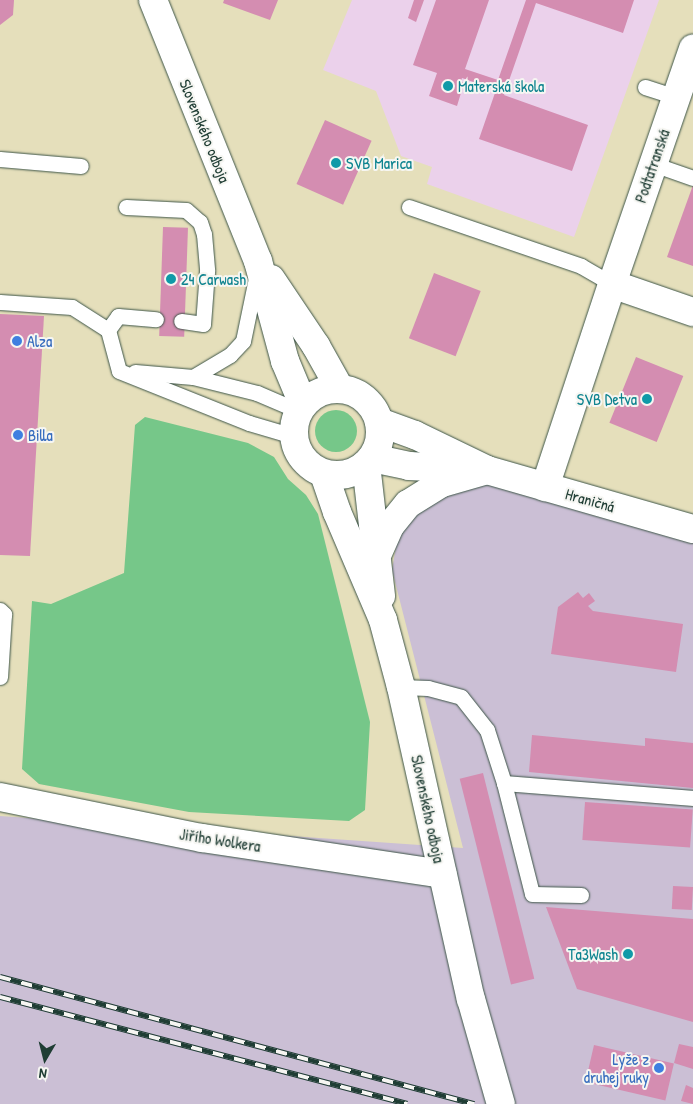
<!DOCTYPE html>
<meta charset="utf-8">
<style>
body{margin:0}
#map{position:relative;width:693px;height:1104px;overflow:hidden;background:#e5dfbb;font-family:"Patrick Hand",sans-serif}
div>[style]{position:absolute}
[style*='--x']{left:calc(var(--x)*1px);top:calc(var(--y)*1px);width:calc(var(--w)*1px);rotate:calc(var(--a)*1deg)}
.built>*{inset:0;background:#ebd1eb}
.industrial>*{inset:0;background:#cbbfd5}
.green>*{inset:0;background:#76c789}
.round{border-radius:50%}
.building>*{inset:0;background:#d48db1;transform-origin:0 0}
.roads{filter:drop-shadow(0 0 1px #3d5548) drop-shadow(0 0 1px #3d5548)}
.lane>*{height:15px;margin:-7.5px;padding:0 7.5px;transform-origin:7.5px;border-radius:7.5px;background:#fff}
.street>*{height:28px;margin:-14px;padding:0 14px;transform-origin:14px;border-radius:14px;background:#fff}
.secondary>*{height:28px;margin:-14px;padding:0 14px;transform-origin:14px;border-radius:14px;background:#fff}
.secondary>.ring{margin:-14px;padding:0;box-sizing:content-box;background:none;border:28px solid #fff;border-radius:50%}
.rail>*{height:5.5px;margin-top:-2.75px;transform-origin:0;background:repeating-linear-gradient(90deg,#f6f6f2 0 11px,#1f3d34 0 22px);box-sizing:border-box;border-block:1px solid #1f3d34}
.dots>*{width:14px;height:14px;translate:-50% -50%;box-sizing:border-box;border:2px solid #f6f6f2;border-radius:50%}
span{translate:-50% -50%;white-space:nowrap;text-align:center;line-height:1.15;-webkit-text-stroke:4px #f6f6f2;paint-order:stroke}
.culture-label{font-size:16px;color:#0d838f}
.left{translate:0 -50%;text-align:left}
.right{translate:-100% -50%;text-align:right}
.street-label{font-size:16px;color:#1f3d34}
.shop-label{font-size:16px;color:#366cbe}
.north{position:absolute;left:20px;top:1034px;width:50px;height:50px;-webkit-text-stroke:4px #f6f6f2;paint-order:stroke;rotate:188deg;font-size:14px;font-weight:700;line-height:20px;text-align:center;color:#1f3d34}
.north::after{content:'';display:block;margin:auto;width:18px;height:22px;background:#1f3d34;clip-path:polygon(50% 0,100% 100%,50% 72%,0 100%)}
</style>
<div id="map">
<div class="built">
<div style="clip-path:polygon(352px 0,659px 0,574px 237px,427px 184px,432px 167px,401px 156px,376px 91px,323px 70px)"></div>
</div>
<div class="industrial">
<div style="clip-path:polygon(517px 467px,693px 518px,693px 1104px,0 1104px,0 816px,463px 848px,392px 570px,399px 529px,432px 498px)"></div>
</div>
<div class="green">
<div class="round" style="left:315px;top:410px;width:42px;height:42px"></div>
<div style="clip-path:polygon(145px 417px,248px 443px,274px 457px,288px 479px,306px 495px,318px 514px,370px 722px,365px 810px,349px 821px,189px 812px,39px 784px,22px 769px,32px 601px,51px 604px,124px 573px,135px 425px)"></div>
</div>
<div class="building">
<div style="clip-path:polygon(0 0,14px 0,13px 15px,0 25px)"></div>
<div style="clip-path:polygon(224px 0,278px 0,270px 20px,223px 3px)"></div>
<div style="clip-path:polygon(414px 0,424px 0,416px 22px,408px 18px)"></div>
<div style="clip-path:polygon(436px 0,489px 0,465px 69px,498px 80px,526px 0,634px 0,623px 33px,536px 3px,504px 95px,588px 125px,572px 171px,479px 139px,496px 90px,462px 78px,461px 81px,464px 83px,457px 106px,429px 96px,437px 73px,413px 65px)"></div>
<div style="left:325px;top:120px;width:51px;height:70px;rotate:24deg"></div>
<div style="clip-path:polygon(693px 185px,693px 266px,667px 257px)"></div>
<div style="left:163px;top:227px;width:25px;height:109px;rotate:2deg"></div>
<div style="left:434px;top:273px;width:50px;height:70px;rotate:21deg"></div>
<div style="clip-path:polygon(0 314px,44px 316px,30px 556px,0 555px)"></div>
<div style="left:636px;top:357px;width:51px;height:71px;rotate:22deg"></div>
<div style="clip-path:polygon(578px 592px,583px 598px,589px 593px,595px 601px,588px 606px,593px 611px,683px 624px,676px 672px,551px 654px,558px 607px)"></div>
<div style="clip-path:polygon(532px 735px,645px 746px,645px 738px,693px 743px,693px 788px,529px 772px)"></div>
<div style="left:483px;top:773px;width:212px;height:24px;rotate:76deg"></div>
<div style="left:585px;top:802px;width:108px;height:38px;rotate:4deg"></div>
<div style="left:673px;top:886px;width:20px;height:23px;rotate:3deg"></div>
<div style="clip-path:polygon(546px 907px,693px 919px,693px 1022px,577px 989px)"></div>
<div style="clip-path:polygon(679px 1044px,693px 1047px,693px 1069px,674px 1063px)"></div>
<div style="left:594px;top:1045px;width:82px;height:38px;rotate:13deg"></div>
<div style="clip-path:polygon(686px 1085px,693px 1088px,693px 1104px,681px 1101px)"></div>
</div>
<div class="roads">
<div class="lane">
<div style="--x:645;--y:87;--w:33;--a:18"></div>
<div style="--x:0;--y:159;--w:81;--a:4.9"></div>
<div style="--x:653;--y:164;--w:42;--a:19.3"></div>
<div style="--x:126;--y:207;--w:60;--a:2.9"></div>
<div style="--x:186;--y:210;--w:18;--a:41"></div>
<div style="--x:200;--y:222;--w:13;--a:72"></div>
<div style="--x:204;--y:234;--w:37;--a:85"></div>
<div style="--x:207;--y:271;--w:53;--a:94.3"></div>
<div style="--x:203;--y:324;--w:22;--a:-172"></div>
<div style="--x:409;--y:207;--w:182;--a:18.9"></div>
<div style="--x:581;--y:266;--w:36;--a:30"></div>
<div style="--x:0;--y:302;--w:72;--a:4"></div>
<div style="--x:72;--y:307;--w:43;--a:32.6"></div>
<div style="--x:108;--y:330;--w:42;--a:75"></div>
<div style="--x:108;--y:330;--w:17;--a:-54"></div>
<div style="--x:118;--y:316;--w:38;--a:5"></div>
<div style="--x:119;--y:371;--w:140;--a:21.8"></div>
<div style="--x:249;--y:423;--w:46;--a:16.5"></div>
<div style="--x:135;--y:372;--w:58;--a:4.9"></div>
<div style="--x:193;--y:377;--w:66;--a:14"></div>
<div style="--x:257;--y:393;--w:46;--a:23.2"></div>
<div style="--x:193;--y:377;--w:43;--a:-30.7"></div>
<div style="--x:230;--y:355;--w:19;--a:-47"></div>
<div style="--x:243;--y:341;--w:64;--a:-78.3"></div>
<div style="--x:0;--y:610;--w:6;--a:45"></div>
<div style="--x:4;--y:614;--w:63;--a:93.6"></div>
<div style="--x:401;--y:687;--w:27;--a:2"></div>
<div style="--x:428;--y:688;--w:34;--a:15"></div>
<div style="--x:461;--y:697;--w:42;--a:51.8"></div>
<div style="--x:487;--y:730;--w:56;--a:72.2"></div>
<div style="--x:504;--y:783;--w:114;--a:75.8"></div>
<div style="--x:532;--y:894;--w:49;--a:1.2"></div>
<div style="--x:504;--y:783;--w:190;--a:4.5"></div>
</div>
<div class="street">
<div style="--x:612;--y:284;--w:86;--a:19.1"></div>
<div style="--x:379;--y:422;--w:38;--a:20"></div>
<div style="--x:415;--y:435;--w:80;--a:25.9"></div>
<div style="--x:487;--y:470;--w:214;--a:16"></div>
<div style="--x:372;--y:458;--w:38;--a:12"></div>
<div style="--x:409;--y:466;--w:60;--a:2.9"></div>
<div style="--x:545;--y:487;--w:214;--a:-71.7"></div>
<div style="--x:612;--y:284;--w:249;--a:-71"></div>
<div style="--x:378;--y:553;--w:30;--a:-66"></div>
<div style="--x:390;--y:526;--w:28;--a:-51"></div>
<div style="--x:408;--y:504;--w:40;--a:-32"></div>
<div style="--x:442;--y:483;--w:47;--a:-16.1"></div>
<div style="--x:0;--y:797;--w:206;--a:11.5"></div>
<div style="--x:202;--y:838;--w:243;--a:8.5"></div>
</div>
<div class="secondary">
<div style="--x:153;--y:0;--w:281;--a:68.1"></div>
<div style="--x:258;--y:261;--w:104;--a:74.9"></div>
<div style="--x:285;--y:361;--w:47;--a:67.3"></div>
<div style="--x:271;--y:279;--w:81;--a:56.1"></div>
<div style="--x:316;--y:346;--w:49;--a:60.8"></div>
<div class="ring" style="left:294px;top:389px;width:58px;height:58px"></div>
<div style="--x:366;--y:464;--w:133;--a:83.5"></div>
<div style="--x:324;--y:474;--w:40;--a:71.1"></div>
<div style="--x:337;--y:512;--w:117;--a:66.9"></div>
<div style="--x:383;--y:620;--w:69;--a:75"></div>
<div style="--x:401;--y:687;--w:320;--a:77.4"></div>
<div style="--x:471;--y:999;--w:109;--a:74.1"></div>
</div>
</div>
<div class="rail">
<div style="--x:0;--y:977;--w:491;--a:15"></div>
<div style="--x:0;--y:997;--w:421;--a:14.7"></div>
</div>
<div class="dots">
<div style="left:448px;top:86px;background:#0f9aa8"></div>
<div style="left:336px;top:163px;background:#0f9aa8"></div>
<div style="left:171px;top:279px;background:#0f9aa8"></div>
<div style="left:17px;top:341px;background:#3f7fe0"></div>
<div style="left:647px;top:399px;background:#0f9aa8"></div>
<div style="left:18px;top:435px;background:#3f7fe0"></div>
<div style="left:628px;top:954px;background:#0f9aa8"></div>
<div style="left:659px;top:1068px;background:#3f7fe0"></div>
</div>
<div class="culture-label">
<span class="left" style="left:458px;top:86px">Materská škola</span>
<span class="left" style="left:346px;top:163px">SVB Marica</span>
<span class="left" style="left:181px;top:279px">24 Carwash</span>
<span class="right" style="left:637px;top:399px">SVB Detva</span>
<span class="right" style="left:618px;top:954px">Ta3Wash</span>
</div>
<div class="street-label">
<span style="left:205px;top:131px;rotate:68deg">Slovenského odboja</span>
<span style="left:652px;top:166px;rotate:-71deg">Podtatranská</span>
<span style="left:590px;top:500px;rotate:16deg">Hraničná</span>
<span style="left:428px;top:809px;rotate:78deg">Slovenského odboja</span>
<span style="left:220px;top:840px;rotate:9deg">Jiřího Wolkera</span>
</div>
<div class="shop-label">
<span class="left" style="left:27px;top:341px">Alza</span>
<span class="left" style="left:28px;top:435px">Billa</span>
<span class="right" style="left:649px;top:1068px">Lyže z<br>druhej ruky</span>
</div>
<div class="north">N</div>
</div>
